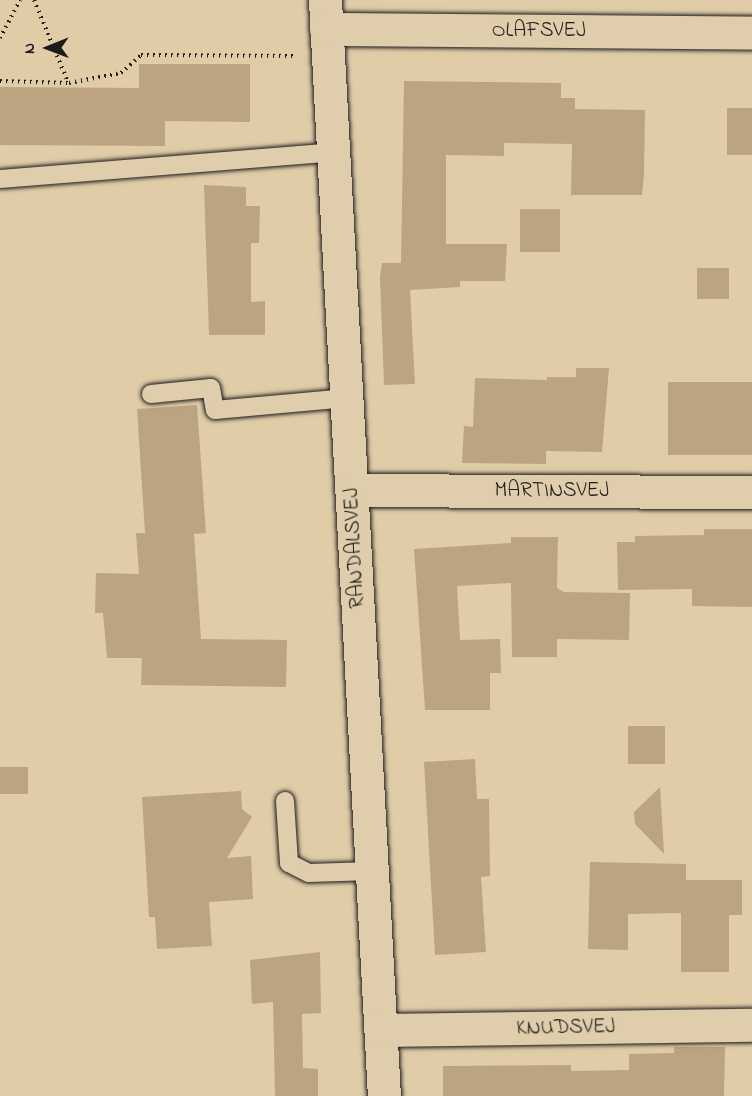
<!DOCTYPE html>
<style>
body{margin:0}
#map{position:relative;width:752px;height:1096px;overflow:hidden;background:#e1cca8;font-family:"Indie Flower",sans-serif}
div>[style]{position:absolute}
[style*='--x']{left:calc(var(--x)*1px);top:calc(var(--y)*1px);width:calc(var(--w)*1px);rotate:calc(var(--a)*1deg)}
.building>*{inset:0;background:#bda481;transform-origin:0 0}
.path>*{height:4px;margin-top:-2px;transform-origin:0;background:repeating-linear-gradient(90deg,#1c1c1c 0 1.5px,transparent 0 6px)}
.roads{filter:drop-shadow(0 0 2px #1c1c1c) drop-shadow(0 0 2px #1c1c1c)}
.lane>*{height:18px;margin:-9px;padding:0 9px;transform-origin:9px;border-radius:9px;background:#dfcdab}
.street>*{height:33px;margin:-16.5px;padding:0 16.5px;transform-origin:16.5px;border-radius:16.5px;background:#dfcdab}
span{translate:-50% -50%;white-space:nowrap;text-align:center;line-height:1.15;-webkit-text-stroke:4.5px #dfcdab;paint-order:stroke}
.street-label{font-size:21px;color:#1c1c1c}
.north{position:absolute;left:18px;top:18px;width:60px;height:60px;-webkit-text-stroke:4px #dfcdab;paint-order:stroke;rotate:269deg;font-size:16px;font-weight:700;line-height:24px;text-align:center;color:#1c1c1c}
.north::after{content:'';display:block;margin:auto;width:21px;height:27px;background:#1c1c1c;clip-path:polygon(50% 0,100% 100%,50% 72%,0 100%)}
</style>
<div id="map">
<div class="building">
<div style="clip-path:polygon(139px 64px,250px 64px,250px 122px,165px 121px,165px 146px,0 145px,0 87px,139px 88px)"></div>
<div style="clip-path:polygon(404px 81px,561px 83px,561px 98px,575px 98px,575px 109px,645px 110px,644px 175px,642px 195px,571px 195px,572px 144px,504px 143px,504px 156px,446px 155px,446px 244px,507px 244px,505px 281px,460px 281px,460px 287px,410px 290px,415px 384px,384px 385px,380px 277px,382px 263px,401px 263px)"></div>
<div style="left:727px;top:108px;width:25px;height:47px"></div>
<div style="clip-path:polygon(204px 185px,246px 187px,246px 206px,260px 206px,259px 243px,251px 243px,251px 302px,265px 301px,265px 335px,209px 335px)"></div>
<div style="left:520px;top:209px;width:40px;height:43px"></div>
<div style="left:697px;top:268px;width:32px;height:31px"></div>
<div style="clip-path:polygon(576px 368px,609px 368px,602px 452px,546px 451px,546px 464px,462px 463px,464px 426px,473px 427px,475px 378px,547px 380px,547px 377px,576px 377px)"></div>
<div style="left:668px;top:382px;width:84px;height:73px"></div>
<div style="clip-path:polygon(197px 405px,206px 533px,194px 534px,201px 639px,287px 640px,286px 687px,141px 685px,142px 658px,107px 658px,103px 613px,95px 613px,96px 573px,139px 574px,136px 533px,145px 533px,137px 409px)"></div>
<div style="clip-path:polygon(704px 529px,752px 529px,752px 607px,692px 606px,692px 589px,618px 590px,617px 542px,635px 542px,635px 536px,704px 535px)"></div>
<div style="clip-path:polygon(511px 537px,558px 537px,557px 588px,564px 592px,630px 593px,629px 640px,557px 639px,557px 657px,512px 657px,511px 583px,457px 586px,460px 640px,500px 639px,501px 673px,490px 673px,490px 710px,425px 710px,414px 549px,511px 543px)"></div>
<div style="left:628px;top:726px;width:37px;height:38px"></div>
<div style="clip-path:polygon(475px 759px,477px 799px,489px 799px,490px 876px,481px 877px,486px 952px,435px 955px,424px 762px)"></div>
<div style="left:0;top:767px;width:28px;height:27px"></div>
<div style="clip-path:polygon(660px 787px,664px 854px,635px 824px,634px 812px)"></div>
<div style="clip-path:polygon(241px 791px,242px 809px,252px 817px,227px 858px,251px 856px,253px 899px,209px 902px,212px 946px,157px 949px,155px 917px,149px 917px,142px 797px)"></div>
<div style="clip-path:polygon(590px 862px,686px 864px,686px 880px,742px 880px,742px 915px,729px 915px,729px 972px,681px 972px,681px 913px,628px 914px,628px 950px,588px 949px)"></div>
<div style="clip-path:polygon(320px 952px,321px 1013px,302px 1014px,303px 1068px,318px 1069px,318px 1096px,275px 1096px,273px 1002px,252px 1004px,250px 960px)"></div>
<div style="clip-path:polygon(674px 1047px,725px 1047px,724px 1096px,443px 1096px,443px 1066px,571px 1065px,571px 1071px,629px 1070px,629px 1054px,674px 1053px)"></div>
</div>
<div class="path">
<div style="--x:34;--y:0;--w:89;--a:67.5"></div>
<div style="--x:0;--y:38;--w:43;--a:-62.2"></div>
<div style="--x:0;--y:81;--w:69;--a:1.7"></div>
<div style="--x:69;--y:83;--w:53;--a:-10.9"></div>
<div style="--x:121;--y:73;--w:27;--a:-42"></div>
<div style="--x:141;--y:55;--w:153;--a:0.4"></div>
</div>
<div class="roads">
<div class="lane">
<div style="--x:0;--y:179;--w:335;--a:-4.6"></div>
<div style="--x:151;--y:394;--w:60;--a:-5.7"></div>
<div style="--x:211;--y:388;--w:22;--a:80"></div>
<div style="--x:215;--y:410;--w:133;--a:-5.2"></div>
<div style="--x:285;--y:801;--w:62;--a:86.3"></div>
<div style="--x:289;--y:863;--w:22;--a:27"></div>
<div style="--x:309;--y:873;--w:63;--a:-1.8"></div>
</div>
<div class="street">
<div style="--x:325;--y:0;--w:1098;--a:86.92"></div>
<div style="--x:326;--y:29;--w:426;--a:0.5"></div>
<div style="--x:352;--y:490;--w:400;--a:0.3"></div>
<div style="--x:381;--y:1030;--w:371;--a:-0.8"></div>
</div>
</div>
<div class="street-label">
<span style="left:539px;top:31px">OLAFSVEJ</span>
<span style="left:552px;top:491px">MARTINSVEJ</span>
<span style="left:355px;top:548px;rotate:-93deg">RANDALSVEJ</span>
<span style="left:566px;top:1028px;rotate:-1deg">KNUDSVEJ</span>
</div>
<div class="north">N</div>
</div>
